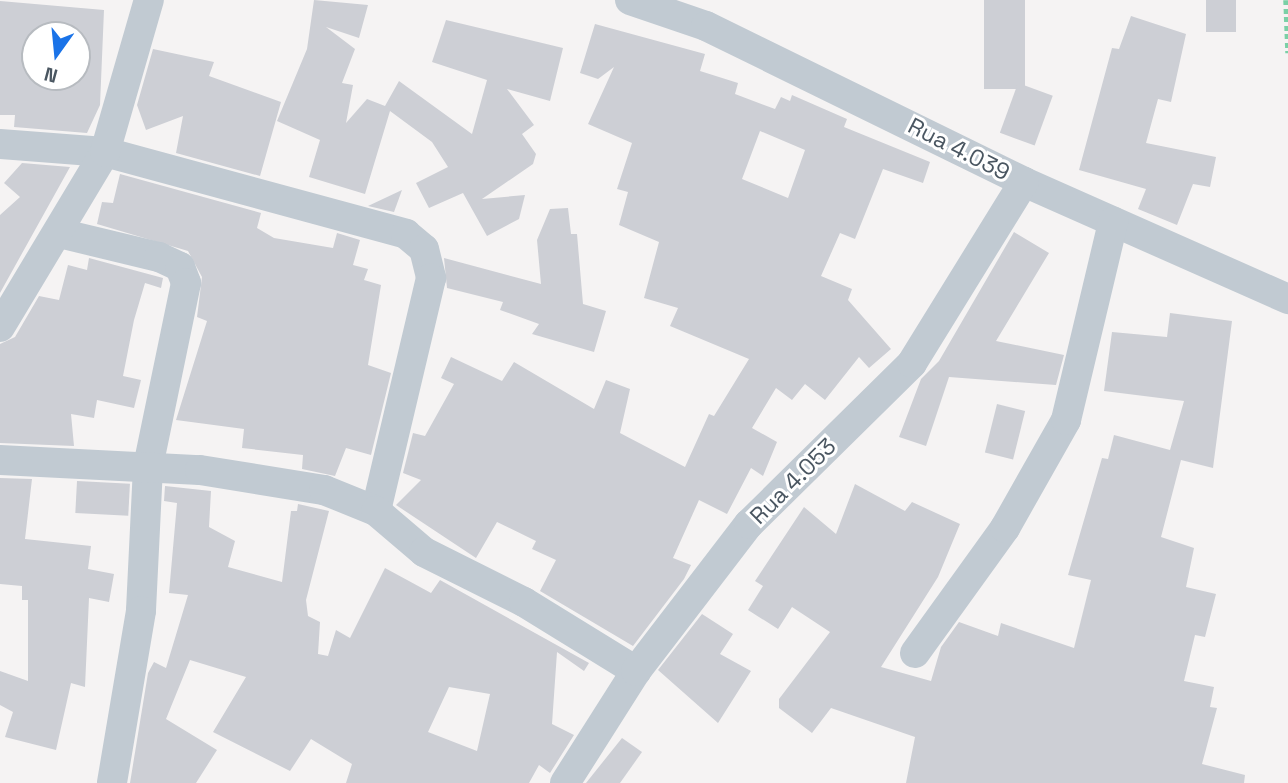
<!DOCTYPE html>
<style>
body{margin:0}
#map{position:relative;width:1288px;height:783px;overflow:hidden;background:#f5f3f3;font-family:"Space Grotesk",sans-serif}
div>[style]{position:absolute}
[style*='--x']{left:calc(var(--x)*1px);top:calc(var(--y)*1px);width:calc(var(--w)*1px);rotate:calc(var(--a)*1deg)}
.building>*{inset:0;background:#cdcfd5;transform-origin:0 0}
.path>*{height:4.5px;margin-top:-2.25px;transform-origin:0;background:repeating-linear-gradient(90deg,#7ad0a6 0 5px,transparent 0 8.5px)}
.street>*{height:30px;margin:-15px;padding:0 15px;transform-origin:15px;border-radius:15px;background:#c1cad2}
span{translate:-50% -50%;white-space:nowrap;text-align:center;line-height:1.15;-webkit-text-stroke:6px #fff;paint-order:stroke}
.street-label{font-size:23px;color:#4a5661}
.north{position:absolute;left:21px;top:21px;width:70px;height:70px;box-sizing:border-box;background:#fff;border:2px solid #b7bbc0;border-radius:50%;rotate:195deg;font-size:19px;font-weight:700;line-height:28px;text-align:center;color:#4a5661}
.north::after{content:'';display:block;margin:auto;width:24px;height:32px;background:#1a73e8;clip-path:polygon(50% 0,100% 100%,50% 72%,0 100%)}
</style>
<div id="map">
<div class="building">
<div style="clip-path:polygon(314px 0,368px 5px,359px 38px,326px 27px,355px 49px,342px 83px,353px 85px,346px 123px,367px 99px,385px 106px,399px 81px,472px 134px,487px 80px,432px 62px,446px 20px,563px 48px,550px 101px,507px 89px,534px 125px,522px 134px,536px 154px,533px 164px,482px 199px,525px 195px,519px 219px,487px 236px,463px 193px,429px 208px,416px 183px,448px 167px,432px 142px,390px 111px,365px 194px,309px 177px,320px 140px,277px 121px,307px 49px)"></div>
<div style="left:984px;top:0;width:41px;height:89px"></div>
<div style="left:1206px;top:0;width:30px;height:32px"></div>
<div style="clip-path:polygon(evenodd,0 1px,104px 10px,100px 105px,87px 133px,14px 127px,15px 115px,0 115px,0 1px,35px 35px,77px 35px,77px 77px,35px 77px,35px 35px)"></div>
<div style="clip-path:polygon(1131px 16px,1186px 34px,1171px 102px,1158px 99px,1146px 143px,1216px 157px,1210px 187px,1193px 184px,1177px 225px,1138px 209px,1146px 189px,1079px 170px,1112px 48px,1119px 49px)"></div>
<div style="clip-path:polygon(evenodd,595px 24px,705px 54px,700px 71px,738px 83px,735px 94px,775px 109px,781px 97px,790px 101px,792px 95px,847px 119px,844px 127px,930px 162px,923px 183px,883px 169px,855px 239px,840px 233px,821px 276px,852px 289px,848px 300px,891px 349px,869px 368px,859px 357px,825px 400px,805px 384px,792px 400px,776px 388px,752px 428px,777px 442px,763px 476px,751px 468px,727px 514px,699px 500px,673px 558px,691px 565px,684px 579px,633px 646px,540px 591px,556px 560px,532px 549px,536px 541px,497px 522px,476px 558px,396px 505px,421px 480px,403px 473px,413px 433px,425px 436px,454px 384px,441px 378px,451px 357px,502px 381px,514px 362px,594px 409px,606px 380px,630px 389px,620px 433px,685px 467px,709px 414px,714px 416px,749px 359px,670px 326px,678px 308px,644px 298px,659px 242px,619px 225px,628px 192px,617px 189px,632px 143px,588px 124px,614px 67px,598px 79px,580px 73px,595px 24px,760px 131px,805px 150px,788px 198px,742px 179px,760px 131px)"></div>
<div style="clip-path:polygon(153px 49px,214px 62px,209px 76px,281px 102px,260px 176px,176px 153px,183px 116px,146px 130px,137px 105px)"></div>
<div style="left:1018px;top:83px;width:37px;height:53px;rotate:20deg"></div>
<div style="clip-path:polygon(22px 163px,70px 167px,0 293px,0 215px,20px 197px,4px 183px)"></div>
<div style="clip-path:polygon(120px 174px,261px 213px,257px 228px,274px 238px,333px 248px,337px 233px,360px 240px,353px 265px,368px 269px,364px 280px,381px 285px,368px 365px,391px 373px,371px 455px,346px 448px,335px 476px,302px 469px,303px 455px,242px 448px,244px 429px,176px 420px,207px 321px,197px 317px,202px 277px,188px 251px,97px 224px,102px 202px,113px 203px)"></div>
<div style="clip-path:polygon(402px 190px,394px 212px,368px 206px)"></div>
<div style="clip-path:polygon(568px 208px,571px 234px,577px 234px,583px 304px,606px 311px,594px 352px,532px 334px,539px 324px,500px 310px,503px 302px,447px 288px,444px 258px,541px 284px,537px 240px,550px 209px)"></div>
<div style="clip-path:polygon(1014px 232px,1049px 253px,996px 341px,1064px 355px,1056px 385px,949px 377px,926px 446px,899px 437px,921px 379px,939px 361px)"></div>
<div style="clip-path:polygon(89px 258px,163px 278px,161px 288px,145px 283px,134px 320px,123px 376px,141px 380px,134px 408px,97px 400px,94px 418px,71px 414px,74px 446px,0 443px,0 344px,15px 337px,39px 296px,59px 300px,68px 265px,87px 270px)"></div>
<div style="clip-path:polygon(1170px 313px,1232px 321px,1213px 468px,1181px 460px,1161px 537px,1194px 548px,1186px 587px,1216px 594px,1205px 637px,1195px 635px,1184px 681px,1214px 687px,1210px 707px,1217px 708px,1202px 764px,1245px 775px,1244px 783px,906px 783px,915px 737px,831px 708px,812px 733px,779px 708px,779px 699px,830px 632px,792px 607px,778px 629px,748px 610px,763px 586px,755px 581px,804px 507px,836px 534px,855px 484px,905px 511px,912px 502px,960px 524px,938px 577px,881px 667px,931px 681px,941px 647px,959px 622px,998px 636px,1001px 623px,1074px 648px,1091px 580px,1068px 575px,1102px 458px,1108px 459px,1114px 435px,1170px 450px,1184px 401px,1104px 391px,1112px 332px,1167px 337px)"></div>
<div style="left:997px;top:404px;width:29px;height:50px;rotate:14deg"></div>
<div style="clip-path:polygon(0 478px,32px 479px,25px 539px,91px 546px,88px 569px,114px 574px,109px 602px,89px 598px,85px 687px,71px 683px,56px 750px,5px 737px,13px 712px,0 705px,0 671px,28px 681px,28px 600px,22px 600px,22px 586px,0 584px)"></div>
<div style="left:77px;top:481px;width:53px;height:32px;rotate:3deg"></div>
<div style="clip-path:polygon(evenodd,165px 486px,211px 491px,209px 527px,235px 541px,228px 567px,282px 582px,291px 511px,297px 511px,298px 504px,329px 511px,306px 600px,308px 616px,320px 622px,318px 654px,328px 656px,336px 630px,350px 638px,385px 568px,431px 593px,440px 580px,589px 663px,584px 671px,557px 652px,552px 724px,574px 735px,550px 773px,539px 765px,529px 783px,346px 783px,352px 764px,311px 739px,290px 771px,213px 732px,246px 677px,190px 660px,166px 719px,217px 750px,196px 783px,130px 783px,148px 673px,154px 662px,166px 668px,188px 595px,169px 593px,177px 503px,164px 501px,165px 486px,449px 687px,490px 694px,477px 751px,428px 732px,449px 687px)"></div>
<div style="clip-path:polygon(702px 614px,733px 634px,720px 654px,751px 671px,718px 723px,658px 670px)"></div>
<div style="clip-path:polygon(622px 738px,642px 752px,620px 783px,586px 783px)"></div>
</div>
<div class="path">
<div style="--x:1286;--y:0;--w:53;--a:87.8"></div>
</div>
<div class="street">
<div style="--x:630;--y:0;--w:80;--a:18.9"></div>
<div style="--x:706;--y:26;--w:354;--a:26.1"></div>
<div style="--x:1024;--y:182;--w:289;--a:23.9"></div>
<div style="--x:0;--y:144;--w:105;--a:4.4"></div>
<div style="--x:105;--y:152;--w:312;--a:15.2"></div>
<div style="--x:406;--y:234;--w:23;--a:40"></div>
<div style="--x:424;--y:249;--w:30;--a:76"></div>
<div style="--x:431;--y:278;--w:239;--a:103.3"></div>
<div style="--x:59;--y:233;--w:103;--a:13.5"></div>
<div style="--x:159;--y:257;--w:23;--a:25"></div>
<div style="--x:180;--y:267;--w:17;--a:69"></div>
<div style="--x:186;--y:283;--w:188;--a:101.7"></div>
<div style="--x:148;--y:467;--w:144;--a:92.8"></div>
<div style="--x:141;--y:611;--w:174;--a:99.6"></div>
<div style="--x:0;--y:327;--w:204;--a:-59"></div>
<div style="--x:105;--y:152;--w:158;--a:-73.9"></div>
<div style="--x:0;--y:460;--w:200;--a:2.9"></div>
<div style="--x:200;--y:470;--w:126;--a:9.2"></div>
<div style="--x:324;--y:490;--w:56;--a:22"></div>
<div style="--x:376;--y:511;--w:63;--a:40.5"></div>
<div style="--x:424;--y:552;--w:112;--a:26.6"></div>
<div style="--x:524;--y:602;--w:132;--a:31.6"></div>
<div style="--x:915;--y:653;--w:154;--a:-54.2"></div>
<div style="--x:1005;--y:528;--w:124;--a:-60.5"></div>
<div style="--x:1066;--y:420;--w:204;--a:-76.6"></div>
<div style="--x:565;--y:783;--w:133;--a:-57.6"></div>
<div style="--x:636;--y:671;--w:185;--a:-52.5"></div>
<div style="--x:749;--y:524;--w:229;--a:-44.6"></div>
<div style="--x:912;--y:363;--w:213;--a:-58.3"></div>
</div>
<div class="street-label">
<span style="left:959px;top:149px;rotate:27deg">Rua 4.039</span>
<span style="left:793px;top:481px;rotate:-45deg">Rua 4.053</span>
</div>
<div class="north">N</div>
</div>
